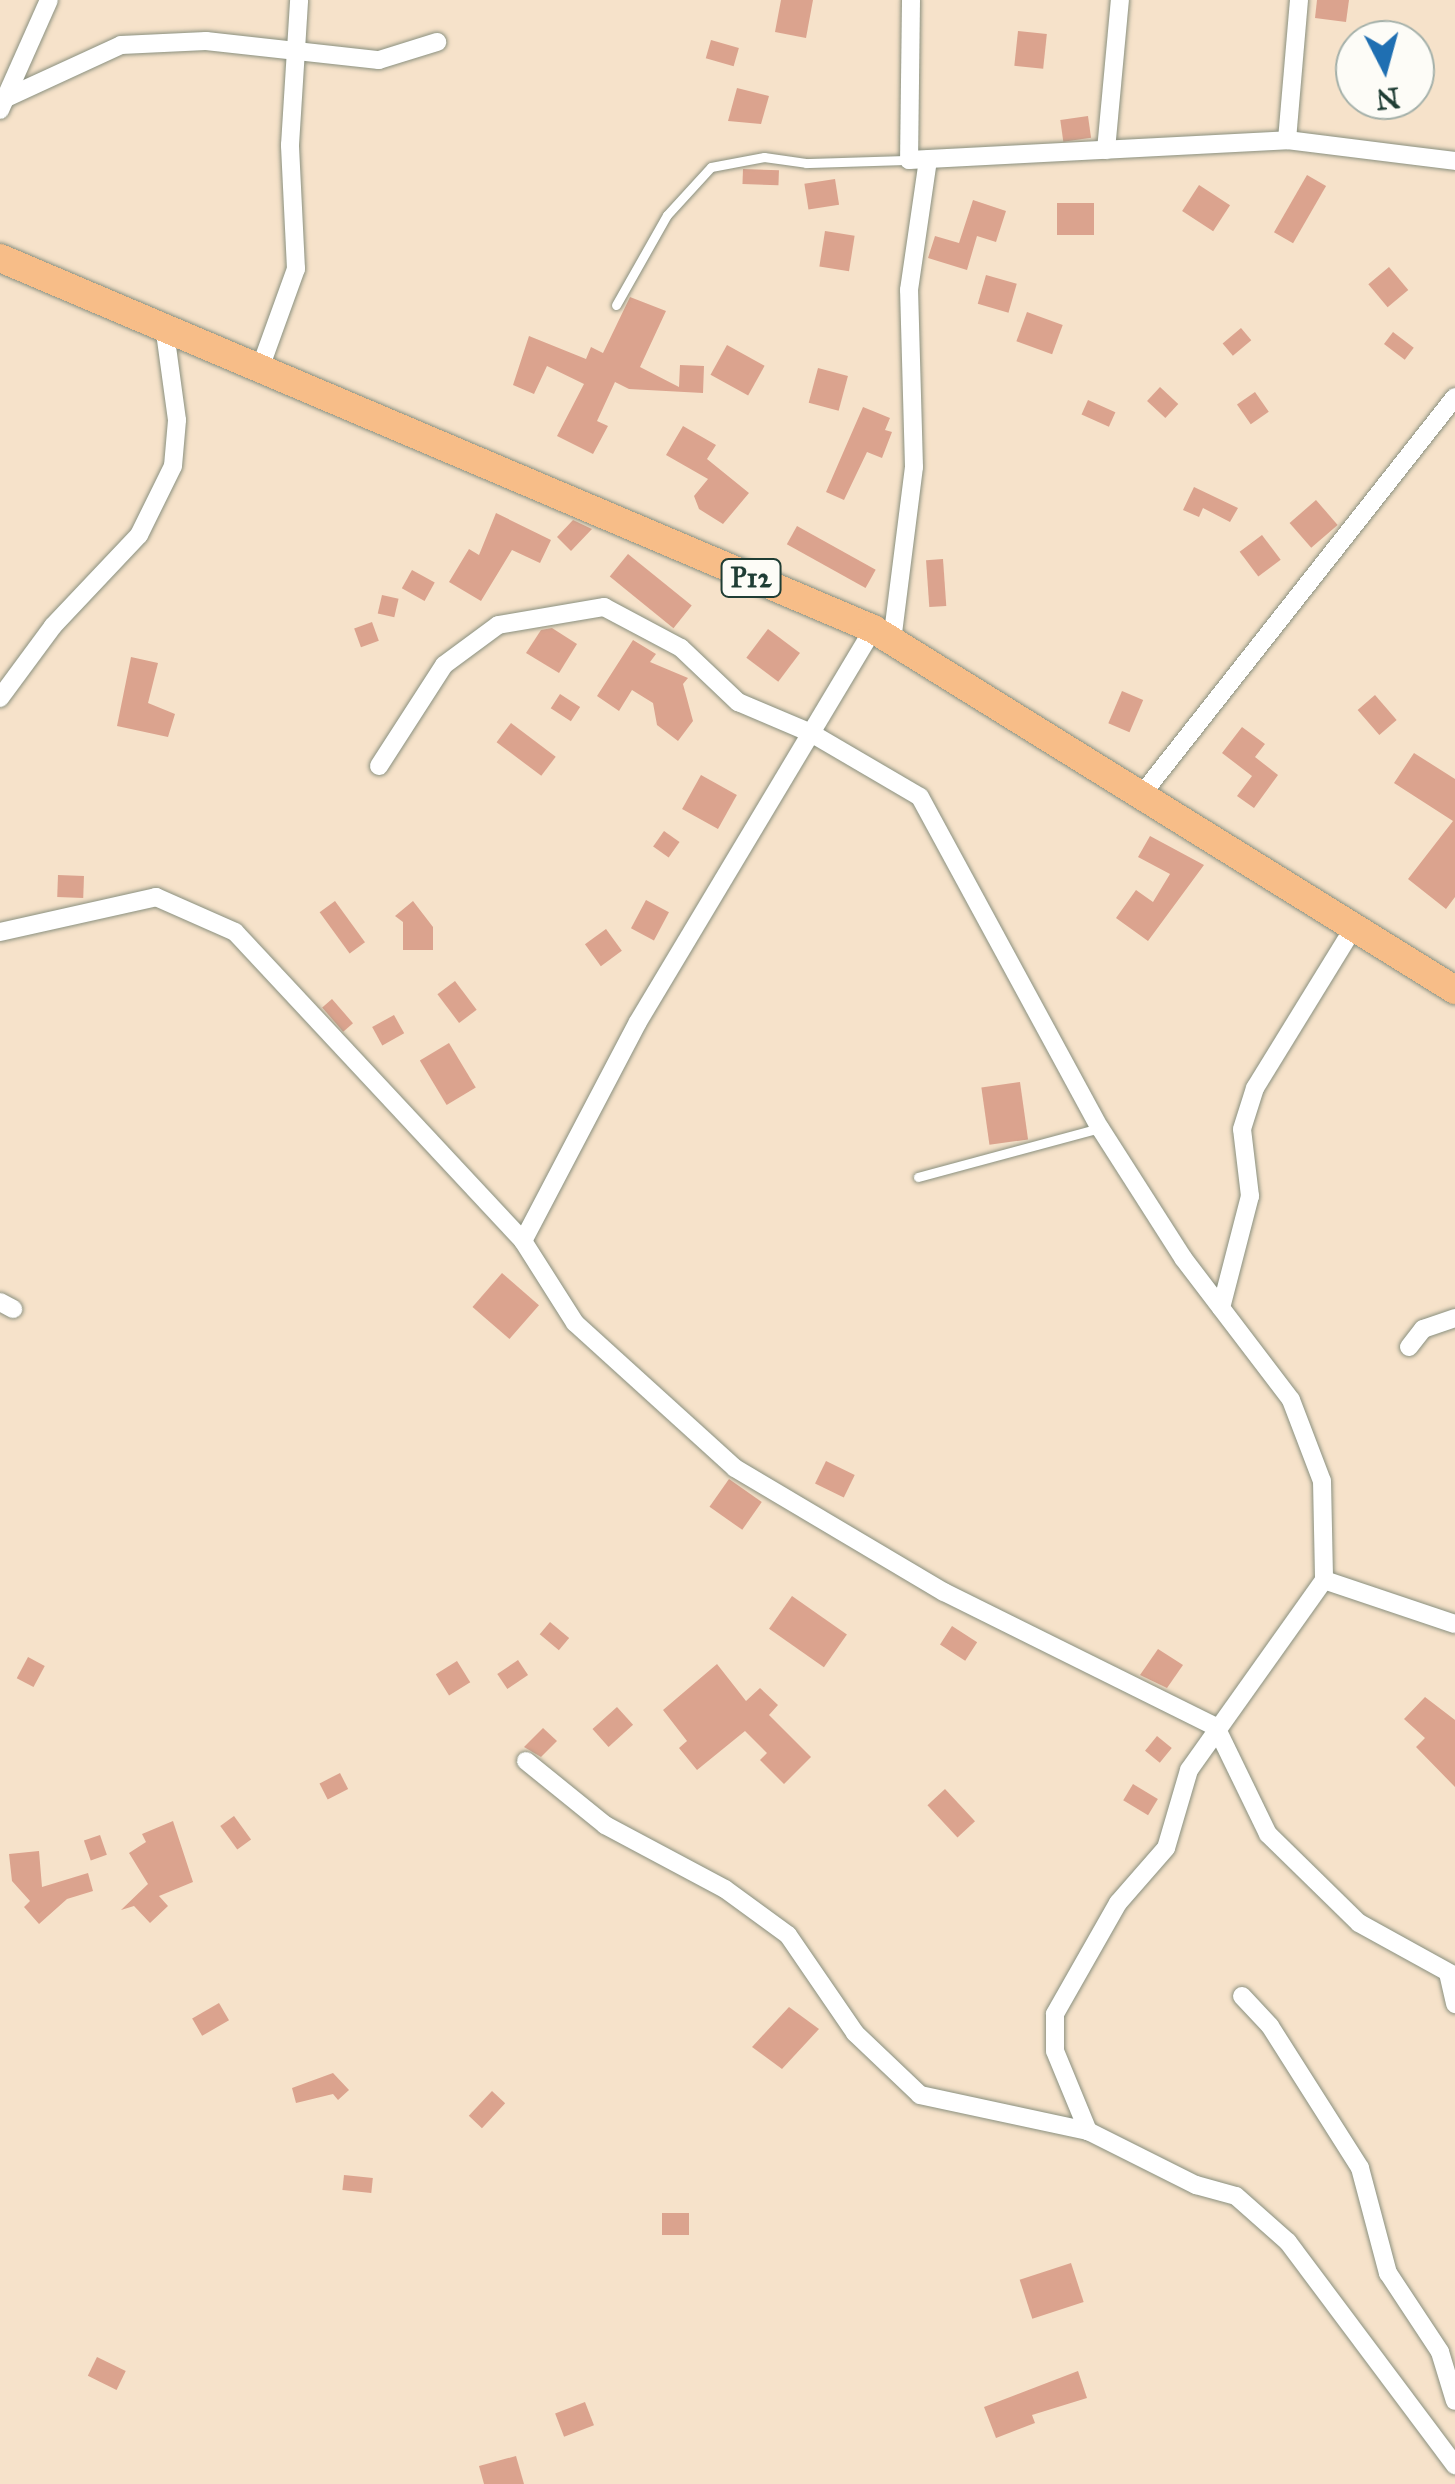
<!DOCTYPE html>
<style>
body{margin:0}
#map{position:relative;width:1455px;height:2484px;overflow:hidden;background:#f6e2ca;font-family:"IM FELL Great Primer",serif}
div>[style]{position:absolute}
[style*='--x']{left:calc(var(--x)*1px);top:calc(var(--y)*1px);width:calc(var(--w)*1px);rotate:calc(var(--a)*1deg)}
.building>*{inset:0;background:#dba38e;transform-origin:0 0}
.roads{filter:drop-shadow(0 0 2px #8a907f) drop-shadow(0 0 2px #8a907f)}
.service>*{height:9px;margin:-4.5px;padding:0 4.5px;transform-origin:4.5px;border-radius:4.5px;background:#fff}
.minor>*{height:18px;margin:-9px;padding:0 9px;transform-origin:9px;border-radius:9px;background:#fff}
.primary>*{height:28px;margin:-14px;padding:0 14px;transform-origin:14px;border-radius:14px;background:#f7bd88}
span{translate:-50% -50%;white-space:nowrap;text-align:center;line-height:1.15;-webkit-text-stroke:10px #fdfcf7;paint-order:stroke}
.shield-label span{padding:2px 8px;background:#fdfcf7;border:2px solid;border-radius:8px;-webkit-text-stroke-width:0}
.shield-label{font-size:28px;color:#1f3d34;font-weight:700}
.north{position:absolute;left:1335px;top:20px;width:100px;height:100px;box-sizing:border-box;background:#fdfcf7;border:2px solid #a4b0a9;border-radius:50%;rotate:174deg;font-size:28px;font-weight:700;line-height:40px;text-align:center;color:#1f3d34}
.north::after{content:'';display:block;margin:auto;width:35px;height:45px;background:#1f6fb2;clip-path:polygon(50% 0,100% 100%,50% 72%,0 100%)}
</style>
<div id="map">
<div class="building">
<div style="clip-path:polygon(781px 0,813px 0,806px 38px,775px 32px)"></div>
<div style="clip-path:polygon(1317px 0,1349px 0,1346px 22px,1315px 18px)"></div>
<div style="left:1018px;top:31px;width:29px;height:35px;rotate:6deg"></div>
<div style="left:711px;top:40px;width:29px;height:19px;rotate:16deg"></div>
<div style="clip-path:polygon(737px 88px,769px 96px,761px 124px,728px 121px)"></div>
<div style="left:1088px;top:116px;width:22px;height:28px;rotate:82deg"></div>
<div style="left:743px;top:169px;width:36px;height:15px;rotate:2deg"></div>
<div style="left:1307px;top:175px;width:22px;height:66px;rotate:30deg"></div>
<div style="left:835px;top:179px;width:26px;height:31px;rotate:81deg"></div>
<div style="left:1199px;top:185px;width:37px;height:31px;rotate:33deg"></div>
<div style="clip-path:polygon(973px 200px,1006px 211px,996px 242px,977px 236px,967px 270px,928px 258px,935px 236px,959px 243px)"></div>
<div style="left:1057px;top:203px;width:37px;height:32px"></div>
<div style="left:825px;top:231px;width:30px;height:36px;rotate:9deg"></div>
<div style="left:1389px;top:267px;width:30px;height:27px;rotate:50deg"></div>
<div style="left:986px;top:275px;width:32px;height:30px;rotate:16deg"></div>
<div style="clip-path:polygon(630px 297px,666px 311px,640px 367px,679px 387px,680px 365px,704px 366px,703px 393px,629px 389px,615px 382px,597px 421px,608px 426px,593px 454px,557px 436px,584px 384px,547px 366px,534px 394px,513px 385px,529px 336px,586px 359px,591px 347px,603px 353px)"></div>
<div style="left:1027px;top:312px;width:38px;height:31px;rotate:20deg"></div>
<div style="left:1241px;top:328px;width:16px;height:24px;rotate:50deg"></div>
<div style="left:1393px;top:332px;width:26px;height:15px;rotate:37deg"></div>
<div style="left:727px;top:345px;width:43px;height:34px;rotate:29deg"></div>
<div style="left:818px;top:368px;width:31px;height:36px;rotate:15deg"></div>
<div style="left:1160px;top:387px;width:25px;height:19px;rotate:43deg"></div>
<div style="left:1255px;top:392px;width:24px;height:22px;rotate:55deg"></div>
<div style="left:1088px;top:400px;width:30px;height:16px;rotate:24deg"></div>
<div style="clip-path:polygon(863px 407px,890px 418px,885px 430px,892px 432px,882px 458px,867px 452px,844px 500px,826px 492px)"></div>
<div style="clip-path:polygon(683px 426px,716px 445px,707px 459px,749px 493px,723px 524px,699px 509px,694px 496px,708px 479px,666px 455px)"></div>
<div style="clip-path:polygon(1194px 487px,1238px 508px,1230px 522px,1203px 508px,1199px 517px,1183px 510px)"></div>
<div style="left:1316px;top:500px;width:33px;height:35px;rotate:49deg"></div>
<div style="clip-path:polygon(496px 513px,551px 540px,540px 563px,512px 550px,481px 601px,449px 582px,469px 549px,479px 555px)"></div>
<div style="clip-path:polygon(573px 520px,592px 529px,571px 551px,557px 537px)"></div>
<div style="left:797px;top:526px;width:90px;height:21px;rotate:29deg"></div>
<div style="left:1262px;top:535px;width:31px;height:28px;rotate:53deg"></div>
<div style="left:628px;top:554px;width:82px;height:29px;rotate:39deg"></div>
<div style="left:943px;top:559px;width:47px;height:17px;rotate:86deg"></div>
<div style="left:412px;top:570px;width:26px;height:21px;rotate:29deg"></div>
<div style="left:382px;top:595px;width:17px;height:19px;rotate:13deg"></div>
<div style="left:372px;top:622px;width:20px;height:19px;rotate:70deg"></div>
<div style="clip-path:polygon(552px 628px,577px 644px,559px 673px,526px 653px,541px 630px)"></div>
<div style="left:768px;top:629px;width:40px;height:36px;rotate:37deg"></div>
<div style="clip-path:polygon(633px 640px,656px 654px,650px 662px,688px 678px,683px 684px,693px 721px,678px 741px,657px 725px,653px 703px,632px 690px,619px 711px,597px 696px)"></div>
<div style="clip-path:polygon(131px 657px,158px 663px,148px 703px,175px 714px,168px 737px,117px 726px)"></div>
<div style="left:1122px;top:691px;width:23px;height:35px;rotate:23deg"></div>
<div style="left:560px;top:694px;width:24px;height:17px;rotate:33deg"></div>
<div style="left:1375px;top:695px;width:33px;height:23px;rotate:49deg"></div>
<div style="left:511px;top:723px;width:56px;height:24px;rotate:37deg"></div>
<div style="clip-path:polygon(1242px 727px,1265px 744px,1255px 757px,1278px 775px,1254px 808px,1237px 796px,1252px 776px,1222px 753px)"></div>
<div style="clip-path:polygon(1414px 753px,1455px 779px,1455px 897px,1446px 909px,1408px 879px,1453px 821px,1394px 783px)"></div>
<div style="left:701px;top:775px;width:41px;height:39px;rotate:29deg"></div>
<div style="left:664px;top:831px;width:19px;height:19px;rotate:35deg"></div>
<div style="clip-path:polygon(1150px 836px,1204px 865px,1148px 941px,1116px 918px,1136px 890px,1153px 902px,1170px 874px,1138px 857px)"></div>
<div style="left:58px;top:875px;width:26px;height:22px;rotate:2deg"></div>
<div style="left:646px;top:900px;width:26px;height:32px;rotate:28deg"></div>
<div style="left:335px;top:901px;width:51px;height:19px;rotate:54deg"></div>
<div style="clip-path:polygon(413px 901px,433px 927px,433px 950px,403px 950px,403px 922px,395px 916px)"></div>
<div style="left:606px;top:929px;width:27px;height:26px;rotate:54deg"></div>
<div style="left:455px;top:981px;width:36px;height:22px;rotate:53deg"></div>
<div style="left:332px;top:999px;width:32px;height:13px;rotate:49deg"></div>
<div style="left:394px;top:1015px;width:21px;height:25px;rotate:61deg"></div>
<div style="left:449px;top:1043px;width:52px;height:34px;rotate:59deg"></div>
<div style="left:1020px;top:1082px;width:58px;height:39px;rotate:82deg"></div>
<div style="left:502px;top:1273px;width:49px;height:45px;rotate:41deg"></div>
<div style="left:826px;top:1461px;width:32px;height:25px;rotate:26deg"></div>
<div style="left:729px;top:1479px;width:40px;height:34px;rotate:35deg"></div>
<div style="left:792px;top:1596px;width:67px;height:40px;rotate:35deg"></div>
<div style="left:550px;top:1622px;width:25px;height:16px;rotate:40deg"></div>
<div style="left:952px;top:1626px;width:30px;height:22px;rotate:33deg"></div>
<div style="clip-path:polygon(1158px 1649px,1183px 1665px,1167px 1688px,1140px 1675px)"></div>
<div style="left:28px;top:1657px;width:19px;height:24px;rotate:28deg"></div>
<div style="left:518px;top:1660px;width:18px;height:25px;rotate:56deg"></div>
<div style="left:457px;top:1661px;width:25px;height:25px;rotate:58deg"></div>
<div style="clip-path:polygon(717px 1664px,746px 1701px,760px 1688px,778px 1705px,769px 1715px,811px 1757px,784px 1784px,760px 1760px,767px 1753px,745px 1731px,697px 1770px,679px 1748px,687px 1741px,663px 1710px)"></div>
<div style="clip-path:polygon(1425px 1697px,1455px 1720px,1455px 1787px,1416px 1747px,1425px 1738px,1404px 1719px)"></div>
<div style="left:617px;top:1707px;width:24px;height:33px;rotate:48deg"></div>
<div style="clip-path:polygon(543px 1728px,557px 1741px,541px 1757px,524px 1747px)"></div>
<div style="left:1157px;top:1736px;width:19px;height:19px;rotate:39deg"></div>
<div style="left:340px;top:1773px;width:18px;height:23px;rotate:63deg"></div>
<div style="left:1133px;top:1784px;width:29px;height:19px;rotate:31deg"></div>
<div style="left:945px;top:1789px;width:44px;height:24px;rotate:47deg"></div>
<div style="left:234px;top:1816px;width:29px;height:17px;rotate:54deg"></div>
<div style="clip-path:polygon(173px 1821px,193px 1882px,159px 1896px,168px 1906px,150px 1923px,134px 1906px,121px 1910px,148px 1884px,129px 1853px,146px 1842px,142px 1834px)"></div>
<div style="left:100px;top:1835px;width:21px;height:17px;rotate:71deg"></div>
<div style="clip-path:polygon(39px 1851px,42px 1887px,88px 1873px,93px 1891px,67px 1899px,39px 1924px,24px 1907px,30px 1901px,12px 1881px,9px 1854px)"></div>
<div style="left:219px;top:2003px;width:20px;height:31px;rotate:60deg"></div>
<div style="clip-path:polygon(789px 2007px,819px 2029px,782px 2069px,752px 2047px)"></div>
<div style="clip-path:polygon(333px 2073px,349px 2090px,338px 2100px,333px 2094px,296px 2103px,292px 2088px)"></div>
<div style="left:492px;top:2091px;width:18px;height:34px;rotate:43deg"></div>
<div style="left:344px;top:2175px;width:29px;height:15px;rotate:6deg"></div>
<div style="left:662px;top:2213px;width:27px;height:22px"></div>
<div style="left:1071px;top:2263px;width:41px;height:54px;rotate:72deg"></div>
<div style="left:97px;top:2357px;width:32px;height:21px;rotate:26deg"></div>
<div style="clip-path:polygon(1078px 2371px,1087px 2398px,1032px 2415px,1035px 2423px,996px 2438px,984px 2407px)"></div>
<div style="left:585px;top:2402px;width:25px;height:32px;rotate:69deg"></div>
<div style="clip-path:polygon(516px 2456px,524px 2484px,484px 2484px,479px 2466px)"></div>
</div>
<div class="roads">
<div class="service">
<div style="--x:616;--y:305;--w:103;--a:-60.5"></div>
<div style="--x:667;--y:215;--w:65;--a:-47.5"></div>
<div style="--x:711;--y:167;--w:54;--a:-10.7"></div>
<div style="--x:764;--y:157;--w:42;--a:8.1"></div>
<div style="--x:806;--y:163;--w:103;--a:-1.7"></div>
<div style="--x:918;--y:1177;--w:188;--a:-15.1"></div>
</div>
<div class="minor">
<div style="--x:911;--y:0;--w:160;--a:90.7"></div>
<div style="--x:909;--y:160;--w:379;--a:-3"></div>
<div style="--x:1287;--y:140;--w:169;--a:7.1"></div>
<div style="--x:6;--y:98;--w:127;--a:-24.7"></div>
<div style="--x:121;--y:45;--w:85;--a:-2.7"></div>
<div style="--x:206;--y:41;--w:174;--a:6.3"></div>
<div style="--x:379;--y:60;--w:61;--a:-17.2"></div>
<div style="--x:0;--y:110;--w:120;--a:-66"></div>
<div style="--x:1287;--y:140;--w:141;--a:-85.1"></div>
<div style="--x:1106;--y:150;--w:151;--a:-84.7"></div>
<div style="--x:259;--y:371;--w:109;--a:-70.1"></div>
<div style="--x:296;--y:269;--w:124;--a:-92.8"></div>
<div style="--x:290;--y:145;--w:145;--a:-86.4"></div>
<div style="--x:892;--y:641;--w:175;--a:-82.8"></div>
<div style="--x:914;--y:467;--w:177;--a:-91.6"></div>
<div style="--x:909;--y:290;--w:132;--a:-81.7"></div>
<div style="--x:0;--y:698;--w:89;--a:-53.6"></div>
<div style="--x:53;--y:626;--w:125;--a:-46.6"></div>
<div style="--x:139;--y:535;--w:77;--a:-63.8"></div>
<div style="--x:173;--y:466;--w:46;--a:-85"></div>
<div style="--x:177;--y:420;--w:89;--a:-97.8"></div>
<div style="--x:379;--y:766;--w:120;--a:-57.2"></div>
<div style="--x:444;--y:665;--w:67;--a:-36.5"></div>
<div style="--x:498;--y:625;--w:108;--a:-9.6"></div>
<div style="--x:604;--y:607;--w:87;--a:28"></div>
<div style="--x:681;--y:648;--w:79;--a:43.5"></div>
<div style="--x:738;--y:702;--w:79;--a:23"></div>
<div style="--x:811;--y:733;--w:126;--a:30.4"></div>
<div style="--x:920;--y:797;--w:377;--a:61.5"></div>
<div style="--x:1100;--y:1128;--w:154;--a:57.4"></div>
<div style="--x:1183;--y:1258;--w:178;--a:52.7"></div>
<div style="--x:1291;--y:1400;--w:87;--a:69.1"></div>
<div style="--x:1322;--y:1481;--w:99;--a:88.8"></div>
<div style="--x:1324;--y:1580;--w:233;--a:125.4"></div>
<div style="--x:1189;--y:1770;--w:81;--a:106.4"></div>
<div style="--x:1166;--y:1848;--w:73;--a:131.1"></div>
<div style="--x:1118;--y:1903;--w:128;--a:119.6"></div>
<div style="--x:1055;--y:2014;--w:37;--a:90"></div>
<div style="--x:1055;--y:2051;--w:87;--a:67.6"></div>
<div style="--x:1088;--y:2131;--w:121;--a:26.6"></div>
<div style="--x:1196;--y:2185;--w:41;--a:15.4"></div>
<div style="--x:1236;--y:2196;--w:69;--a:41.5"></div>
<div style="--x:1288;--y:2242;--w:279;--a:53.2"></div>
<div style="--x:1143;--y:793;--w:504;--a:-51.77"></div>
<div style="--x:0;--y:932;--w:160;--a:-12.6"></div>
<div style="--x:156;--y:897;--w:86;--a:23.9"></div>
<div style="--x:235;--y:932;--w:422;--a:47"></div>
<div style="--x:523;--y:1241;--w:97;--a:57.6"></div>
<div style="--x:575;--y:1323;--w:216;--a:42.2"></div>
<div style="--x:735;--y:1468;--w:243;--a:30.7"></div>
<div style="--x:944;--y:1592;--w:304;--a:26.4"></div>
<div style="--x:1216;--y:1727;--w:119;--a:64.1"></div>
<div style="--x:1268;--y:1834;--w:127;--a:44.4"></div>
<div style="--x:1359;--y:1923;--w:110;--a:28.9"></div>
<div style="--x:523;--y:1241;--w:247;--a:-62.3"></div>
<div style="--x:638;--y:1022;--w:458;--a:-59.1"></div>
<div style="--x:0;--y:1302;--w:15;--a:28"></div>
<div style="--x:1221;--y:1308;--w:116;--a:-75.5"></div>
<div style="--x:1250;--y:1196;--w:67;--a:-96.8"></div>
<div style="--x:1242;--y:1129;--w:43;--a:-72.4"></div>
<div style="--x:1255;--y:1088;--w:189;--a:-58.4"></div>
<div style="--x:1409;--y:1347;--w:23;--a:-52"></div>
<div style="--x:1423;--y:1329;--w:34;--a:-19"></div>
<div style="--x:1324;--y:1580;--w:138;--a:18.6"></div>
<div style="--x:526;--y:1761;--w:102;--a:39"></div>
<div style="--x:605;--y:1825;--w:136;--a:28.1"></div>
<div style="--x:725;--y:1889;--w:78;--a:36.1"></div>
<div style="--x:788;--y:1935;--w:119;--a:55.6"></div>
<div style="--x:855;--y:2033;--w:90;--a:43.6"></div>
<div style="--x:920;--y:2095;--w:172;--a:12.1"></div>
<div style="--x:1448;--y:1973;--w:32;--a:77"></div>
<div style="--x:1242;--y:1996;--w:41;--a:47"></div>
<div style="--x:1270;--y:2026;--w:168;--a:57.6"></div>
<div style="--x:1360;--y:2168;--w:109;--a:75.1"></div>
<div style="--x:1388;--y:2273;--w:95;--a:56.6"></div>
<div style="--x:1440;--y:2352;--w:51;--a:73"></div>
</div>
<div class="primary">
<div style="--x:0;--y:258;--w:949;--a:23.02"></div>
<div style="--x:873;--y:629;--w:685;--a:31.81"></div>
</div>
</div>
<div class="shield-label">
<span style="left:751px;top:578px">P12</span>
</div>
<div class="north">N</div>
</div>
